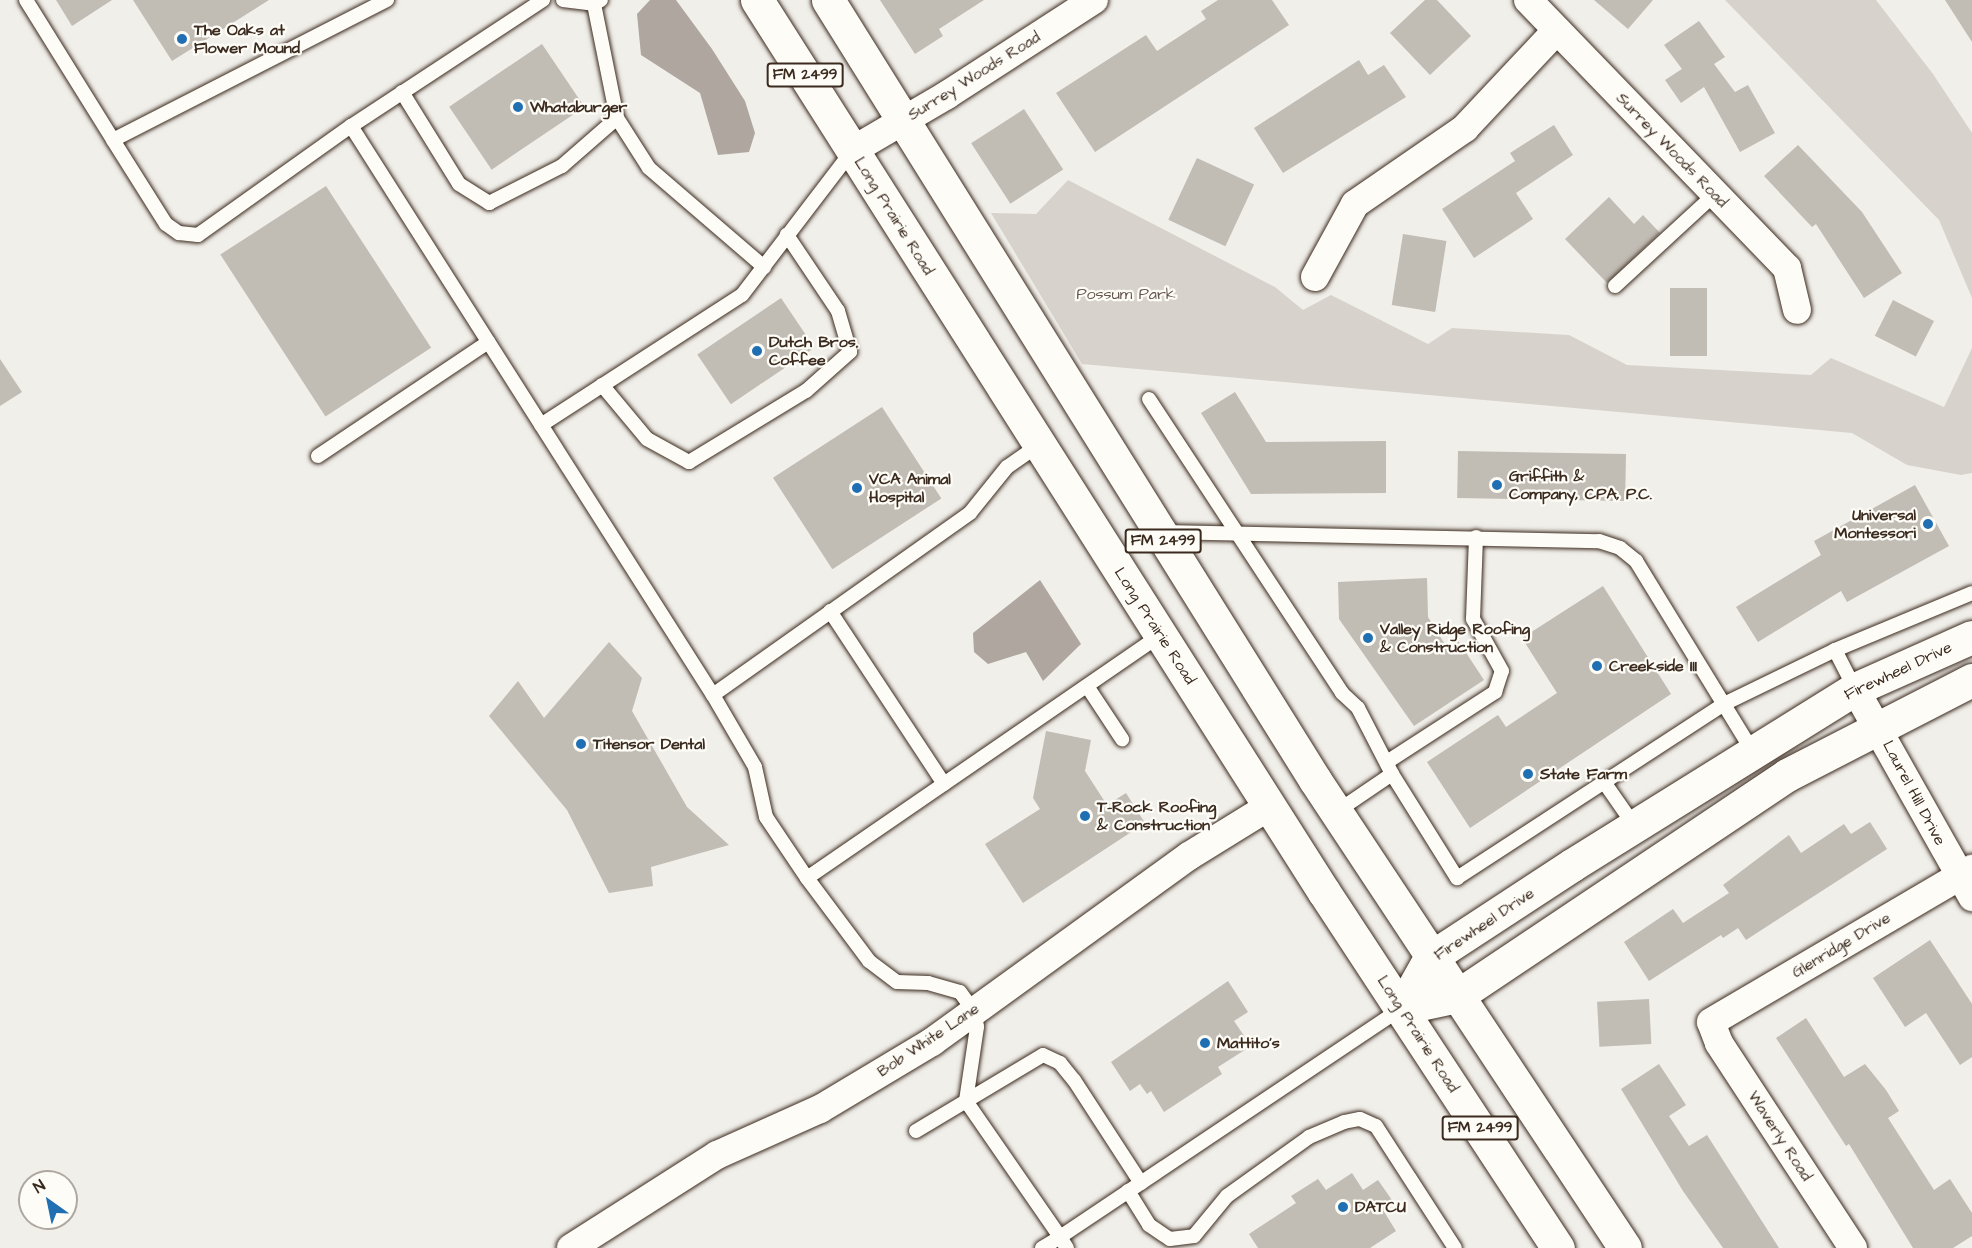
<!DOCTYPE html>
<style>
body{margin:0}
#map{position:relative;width:1972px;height:1248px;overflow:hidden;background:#f1efea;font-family:"Architects Daughter",sans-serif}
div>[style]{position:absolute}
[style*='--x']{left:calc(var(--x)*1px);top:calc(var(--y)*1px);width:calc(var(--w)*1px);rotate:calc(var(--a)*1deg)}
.green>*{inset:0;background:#d7d2cc}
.water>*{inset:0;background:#aea69f}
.building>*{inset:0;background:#c1bcb4;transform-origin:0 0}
.roads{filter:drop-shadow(0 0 2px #3b2a1e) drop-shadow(0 0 2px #3b2a1e)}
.lane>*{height:14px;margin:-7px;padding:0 7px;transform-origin:7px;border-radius:7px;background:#fdfcf7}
.street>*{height:28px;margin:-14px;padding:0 14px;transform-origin:14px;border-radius:14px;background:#fdfcf7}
.secondary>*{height:33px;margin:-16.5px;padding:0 16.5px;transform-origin:16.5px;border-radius:16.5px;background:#fdfcf7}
.primary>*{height:33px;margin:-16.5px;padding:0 16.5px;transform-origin:16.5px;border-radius:16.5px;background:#fdfcf7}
.dots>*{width:16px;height:16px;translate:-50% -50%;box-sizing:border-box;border:3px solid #fdfcf7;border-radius:50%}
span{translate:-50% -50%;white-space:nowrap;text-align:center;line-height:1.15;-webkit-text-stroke:4.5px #fdfcf7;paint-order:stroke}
.shield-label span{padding:2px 4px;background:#fdfcf7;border:2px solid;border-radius:4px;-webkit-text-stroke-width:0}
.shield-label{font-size:15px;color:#3b2a1e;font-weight:700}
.poi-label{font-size:16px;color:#3b2a1e;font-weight:700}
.left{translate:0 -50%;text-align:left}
.right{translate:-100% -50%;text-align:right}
.street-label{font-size:16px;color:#3b2a1e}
.park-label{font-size:16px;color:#62544a}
.north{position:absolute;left:18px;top:1170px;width:60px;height:60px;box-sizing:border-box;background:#fdfcf7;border:2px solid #afa8a0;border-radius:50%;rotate:327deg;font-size:16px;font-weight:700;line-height:24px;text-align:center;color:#3b2a1e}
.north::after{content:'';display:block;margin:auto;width:21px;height:27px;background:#1f6fb2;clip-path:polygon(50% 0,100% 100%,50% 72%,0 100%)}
</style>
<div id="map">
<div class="green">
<div style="clip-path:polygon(1725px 0,1876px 0,1933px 74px,1972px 133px,1972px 298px,1939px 220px)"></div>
<div style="clip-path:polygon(1068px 180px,1275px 287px,1303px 310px,1331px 295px,1428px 344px,1452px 328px,1569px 335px,1627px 365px,1811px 375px,1831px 358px,1944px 407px,1972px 348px,1972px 473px,1961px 475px,1907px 465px,1852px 433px,1082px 364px,991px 213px,1036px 214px)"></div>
</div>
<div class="water">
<div style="clip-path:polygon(650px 0,676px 0,712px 49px,745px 101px,755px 133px,749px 152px,718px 155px,700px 93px,641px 55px,637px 14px)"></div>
<div style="clip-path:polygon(1040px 580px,1081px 644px,1043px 681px,1026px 652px,988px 664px,974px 652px,973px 633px)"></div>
</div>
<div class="building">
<div style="clip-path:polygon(56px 0,112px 0,72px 26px)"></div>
<div style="clip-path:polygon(133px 0,269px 0,172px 61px)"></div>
<div style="clip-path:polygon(880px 0,984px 0,939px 29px,943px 36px,915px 54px)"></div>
<div style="clip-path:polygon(1218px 0,1272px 0,1289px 25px,1095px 152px,1056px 93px,1146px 35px,1157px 51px,1206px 19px,1201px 11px)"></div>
<div style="clip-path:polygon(1425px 0,1437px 0,1471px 36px,1430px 75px,1390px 33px)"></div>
<div style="clip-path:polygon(1594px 0,1653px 0,1628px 29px)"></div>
<div style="clip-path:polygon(1945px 0,1972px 0,1972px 42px)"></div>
<div style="clip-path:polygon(1699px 21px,1725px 57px,1714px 64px,1735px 92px,1748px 85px,1775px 133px,1740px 152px,1704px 87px,1681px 103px,1665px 80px,1682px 69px,1664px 45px)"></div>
<div style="left:542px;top:44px;width:76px;height:112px;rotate:56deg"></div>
<div style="clip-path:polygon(1359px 60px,1368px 75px,1384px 65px,1406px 97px,1283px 173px,1254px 128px)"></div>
<div style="left:1024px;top:109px;width:72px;height:63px;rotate:57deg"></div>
<div style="clip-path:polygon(1554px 125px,1573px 155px,1516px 193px,1533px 219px,1474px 258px,1442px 209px,1515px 161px,1510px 153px)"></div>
<div style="clip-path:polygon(1798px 145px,1862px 212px,1902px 273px,1864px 298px,1816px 224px,1812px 227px,1764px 176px)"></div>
<div style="left:1197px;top:158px;width:63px;height:68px;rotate:25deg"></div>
<div style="left:326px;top:186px;width:193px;height:126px;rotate:57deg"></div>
<div style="clip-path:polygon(1609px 197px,1634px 224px,1643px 215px,1660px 233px,1607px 283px,1565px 239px)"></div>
<div style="left:1403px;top:234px;width:44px;height:72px;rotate:9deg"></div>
<div style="left:1670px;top:288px;width:37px;height:68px"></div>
<div style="left:781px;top:298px;width:60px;height:101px;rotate:56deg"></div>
<div style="left:1893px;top:300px;width:46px;height:40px;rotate:27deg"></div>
<div style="clip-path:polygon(0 359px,22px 392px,0 406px)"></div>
<div style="clip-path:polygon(1235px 392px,1266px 442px,1386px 441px,1386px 493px,1251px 494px,1201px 413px)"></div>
<div style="left:882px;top:407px;width:109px;height:130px;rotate:57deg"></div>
<div style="left:1458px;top:451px;width:168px;height:47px;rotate:1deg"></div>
<div style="clip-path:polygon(1915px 485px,1949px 546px,1847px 602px,1841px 591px,1758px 642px,1736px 607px,1821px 555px,1814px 541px)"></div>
<div style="clip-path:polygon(1427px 578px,1428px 617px,1446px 646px,1457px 639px,1484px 680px,1414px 726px,1339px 619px,1338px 582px)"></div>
<div style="clip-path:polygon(1603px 586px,1671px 694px,1470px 828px,1427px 762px,1498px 715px,1506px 727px,1557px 693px,1522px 638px)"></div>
<div style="clip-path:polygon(609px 642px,642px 678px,632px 711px,687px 807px,729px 845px,651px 867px,653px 886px,609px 893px,567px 810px,489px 716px,518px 681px,544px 718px)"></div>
<div style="clip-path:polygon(1046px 731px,1091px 740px,1085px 771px,1107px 805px,1126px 793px,1145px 823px,1023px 903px,985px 844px,1040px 809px,1033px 798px)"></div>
<div style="clip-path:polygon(1870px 822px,1887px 849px,1746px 940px,1738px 928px,1723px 938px,1721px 935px,1649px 981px,1624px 942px,1673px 909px,1683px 923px,1729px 893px,1723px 885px,1789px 835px,1801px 853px,1844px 824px,1851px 834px)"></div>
<div style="clip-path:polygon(1930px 940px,1972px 1004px,1972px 1057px,1960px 1065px,1926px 1013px,1905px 1027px,1873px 978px)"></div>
<div style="clip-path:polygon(1228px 981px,1248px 1012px,1234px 1021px,1251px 1046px,1218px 1067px,1222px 1074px,1164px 1112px,1151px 1091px,1147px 1094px,1140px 1084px,1130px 1091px,1111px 1062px)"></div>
<div style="left:1649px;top:999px;width:45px;height:52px;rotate:87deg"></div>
<div style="clip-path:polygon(1806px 1018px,1844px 1077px,1865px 1064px,1886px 1090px,1899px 1111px,1888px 1118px,1934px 1190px,1950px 1179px,1972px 1213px,1972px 1236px,1953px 1248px,1913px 1248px,1849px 1144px,1846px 1146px,1776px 1038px)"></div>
<div style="clip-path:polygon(1659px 1064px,1686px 1105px,1669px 1116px,1689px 1146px,1707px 1135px,1779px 1248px,1723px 1248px,1683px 1191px,1621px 1089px)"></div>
<div style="clip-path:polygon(1352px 1173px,1363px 1190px,1378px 1180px,1394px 1203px,1383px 1210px,1396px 1231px,1370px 1248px,1258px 1248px,1249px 1234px,1296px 1203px,1291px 1196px,1318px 1179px,1326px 1190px)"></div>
</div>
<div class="roads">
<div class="lane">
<div style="--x:26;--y:0;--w:165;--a:58.1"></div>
<div style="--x:113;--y:140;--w:308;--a:-27.1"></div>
<div style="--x:543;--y:0;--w:230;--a:146.7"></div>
<div style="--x:351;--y:126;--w:674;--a:57.54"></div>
<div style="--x:563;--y:0;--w:31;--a:7"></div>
<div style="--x:594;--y:4;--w:8;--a:-30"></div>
<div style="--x:594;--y:4;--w:116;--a:78.6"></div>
<div style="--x:617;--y:118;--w:59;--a:57.4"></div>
<div style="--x:649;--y:168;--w:152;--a:40.7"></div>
<div style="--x:402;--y:92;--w:108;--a:58.2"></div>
<div style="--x:459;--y:184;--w:36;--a:32"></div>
<div style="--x:489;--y:203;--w:82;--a:-26.9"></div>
<div style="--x:562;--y:166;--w:73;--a:-41.1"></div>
<div style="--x:113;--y:140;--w:99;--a:57.8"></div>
<div style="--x:166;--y:224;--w:16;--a:35"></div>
<div style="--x:179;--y:233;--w:19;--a:6"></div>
<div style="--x:198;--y:235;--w:188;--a:-35.5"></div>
<div style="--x:1615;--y:286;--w:136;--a:-42.6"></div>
<div style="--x:602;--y:385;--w:70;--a:50.2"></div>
<div style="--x:647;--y:439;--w:48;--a:28.7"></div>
<div style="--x:689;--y:462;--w:137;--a:-31.3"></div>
<div style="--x:806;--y:391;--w:59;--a:-41.6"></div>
<div style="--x:850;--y:352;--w:43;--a:-106.3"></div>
<div style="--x:838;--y:311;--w:92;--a:-123.9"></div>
<div style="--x:1149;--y:399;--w:352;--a:56.7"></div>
<div style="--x:1342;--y:693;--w:22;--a:43"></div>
<div style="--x:1358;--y:708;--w:74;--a:62.7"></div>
<div style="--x:1392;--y:774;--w:68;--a:145.8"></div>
<div style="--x:541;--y:425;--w:239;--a:-32.9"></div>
<div style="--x:742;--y:295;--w:183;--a:-52.6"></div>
<div style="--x:1040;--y:444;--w:40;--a:145.1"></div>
<div style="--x:1007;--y:467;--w:59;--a:128.8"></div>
<div style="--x:970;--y:513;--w:315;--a:144.7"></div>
<div style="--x:713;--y:695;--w:83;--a:59.7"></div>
<div style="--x:755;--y:767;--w:51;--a:77.6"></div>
<div style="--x:766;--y:817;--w:73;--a:56.1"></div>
<div style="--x:807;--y:878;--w:429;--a:-34.5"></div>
<div style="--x:318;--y:456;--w:205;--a:-33.8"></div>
<div style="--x:1163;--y:532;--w:436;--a:1.2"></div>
<div style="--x:1599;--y:541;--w:22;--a:18"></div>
<div style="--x:1620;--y:548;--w:21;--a:39"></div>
<div style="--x:1636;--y:561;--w:222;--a:58.5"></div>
<div style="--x:830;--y:611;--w:207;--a:56.6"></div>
<div style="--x:1835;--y:650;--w:148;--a:-22.6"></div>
<div style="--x:1087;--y:686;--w:64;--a:56.6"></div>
<div style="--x:1387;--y:762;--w:129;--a:-32.9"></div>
<div style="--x:1495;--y:692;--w:22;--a:-72"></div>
<div style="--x:1502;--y:671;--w:60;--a:-119.1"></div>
<div style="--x:1473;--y:619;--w:82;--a:-87.9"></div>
<div style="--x:1392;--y:774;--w:123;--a:58"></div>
<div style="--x:1457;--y:878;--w:319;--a:-33.1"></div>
<div style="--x:1724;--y:704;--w:123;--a:-25.9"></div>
<div style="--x:1835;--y:650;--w:44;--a:62.9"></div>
<div style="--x:1604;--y:782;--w:52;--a:55.1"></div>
<div style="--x:807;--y:878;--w:104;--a:53.2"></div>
<div style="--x:869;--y:961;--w:35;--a:37"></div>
<div style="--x:897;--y:982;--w:31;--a:2"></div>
<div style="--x:928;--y:983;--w:33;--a:16"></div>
<div style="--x:960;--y:992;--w:24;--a:54"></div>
<div style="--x:974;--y:1011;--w:16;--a:79"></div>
<div style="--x:977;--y:1027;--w:75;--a:98.5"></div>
<div style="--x:966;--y:1101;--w:165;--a:55.3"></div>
<div style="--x:1060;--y:1237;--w:412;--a:-33.8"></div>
<div style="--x:916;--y:1131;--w:148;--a:-30.9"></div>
<div style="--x:1043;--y:1055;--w:19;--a:25"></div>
<div style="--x:1060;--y:1063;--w:22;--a:51"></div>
<div style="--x:1074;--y:1080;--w:123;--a:57"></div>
<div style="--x:1128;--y:1191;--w:40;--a:58"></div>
<div style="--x:1149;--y:1225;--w:25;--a:34"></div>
<div style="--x:1170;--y:1239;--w:24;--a:-7"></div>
<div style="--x:1194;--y:1236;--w:52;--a:-50.5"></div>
<div style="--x:1227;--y:1196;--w:101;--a:-35.7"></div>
<div style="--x:1309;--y:1137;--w:38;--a:-23"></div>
<div style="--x:1344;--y:1122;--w:16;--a:-11"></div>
<div style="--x:1360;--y:1119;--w:17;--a:24"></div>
<div style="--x:1376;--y:1126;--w:145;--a:57.1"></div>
<div style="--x:1042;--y:1248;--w:21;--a:-31"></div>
<div style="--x:1060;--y:1237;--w:13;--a:58"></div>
</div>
<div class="street">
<div style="--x:1528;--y:0;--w:373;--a:46"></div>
<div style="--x:1787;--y:268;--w:43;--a:76.6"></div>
<div style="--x:853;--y:150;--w:109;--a:-30.3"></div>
<div style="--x:947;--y:95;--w:175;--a:-32.9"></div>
<div style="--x:1315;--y:277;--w:83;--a:-61.3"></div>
<div style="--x:1355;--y:204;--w:134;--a:-34.6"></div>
<div style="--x:1465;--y:128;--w:134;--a:-46.8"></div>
<div style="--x:1855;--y:689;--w:239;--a:60.6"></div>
<div style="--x:571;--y:1248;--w:173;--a:-32.5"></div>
<div style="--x:717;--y:1155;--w:113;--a:-24.1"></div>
<div style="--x:820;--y:1109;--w:131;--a:-30.9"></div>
<div style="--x:932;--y:1042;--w:317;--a:-35.9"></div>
<div style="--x:1189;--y:856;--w:95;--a:-31.7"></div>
<div style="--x:1853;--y:1248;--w:245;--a:-123.2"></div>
<div style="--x:1719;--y:1043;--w:22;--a:-111"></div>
<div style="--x:1711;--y:1022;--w:303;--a:-30.4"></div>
</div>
<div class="secondary">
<div style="--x:1402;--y:1008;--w:57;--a:-60.8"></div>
<div style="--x:1430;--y:958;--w:170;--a:-33.2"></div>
<div style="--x:1572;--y:865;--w:333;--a:-31.9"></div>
<div style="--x:1855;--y:689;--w:128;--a:-24"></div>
<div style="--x:1402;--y:1008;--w:56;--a:-12.3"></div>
<div style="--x:1457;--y:996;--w:397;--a:-33.8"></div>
<div style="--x:1787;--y:775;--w:208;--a:-27.2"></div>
</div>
<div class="primary">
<div style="--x:757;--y:0;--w:1057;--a:57.56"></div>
<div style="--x:1324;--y:892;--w:426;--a:56.7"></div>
<div style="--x:828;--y:0;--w:920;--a:58.02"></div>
<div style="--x:1315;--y:780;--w:561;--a:56.48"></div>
</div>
</div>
<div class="dots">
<div style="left:182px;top:39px;background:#1f6fb2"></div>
<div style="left:518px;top:107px;background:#1f6fb2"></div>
<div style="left:757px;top:351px;background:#1f6fb2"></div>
<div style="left:1497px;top:485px;background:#1f6fb2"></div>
<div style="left:857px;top:488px;background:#1f6fb2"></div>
<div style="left:1928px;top:524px;background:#1f6fb2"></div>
<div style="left:1368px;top:638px;background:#1f6fb2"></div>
<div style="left:1597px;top:666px;background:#1f6fb2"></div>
<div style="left:581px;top:744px;background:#1f6fb2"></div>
<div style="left:1528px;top:774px;background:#1f6fb2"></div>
<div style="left:1085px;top:816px;background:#1f6fb2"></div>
<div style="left:1205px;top:1043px;background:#1f6fb2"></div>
<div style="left:1343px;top:1207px;background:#1f6fb2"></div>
</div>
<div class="shield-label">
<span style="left:805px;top:75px">FM 2499</span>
<span style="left:1163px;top:541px">FM 2499</span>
<span style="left:1480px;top:1128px">FM 2499</span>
</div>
<div class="poi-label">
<span class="left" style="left:194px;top:39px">The Oaks at<br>Flower Mound</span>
<span class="left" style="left:530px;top:107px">Whataburger</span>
<span class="left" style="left:769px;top:351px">Dutch Bros.<br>Coffee</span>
<span class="left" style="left:1509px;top:485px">Griffith &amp;<br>Company, CPA, P.C.</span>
<span class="left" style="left:869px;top:488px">VCA Animal<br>Hospital</span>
<span class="right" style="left:1916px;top:524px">Universal<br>Montessori</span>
<span class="left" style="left:1380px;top:638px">Valley Ridge Roofing<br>&amp; Construction</span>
<span class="left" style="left:1609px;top:666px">Creekside III</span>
<span class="left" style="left:593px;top:744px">Titensor Dental</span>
<span class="left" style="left:1540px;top:774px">State Farm</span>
<span class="left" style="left:1097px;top:816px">T-Rock Roofing<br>&amp; Construction</span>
<span class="left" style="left:1217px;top:1043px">Mattito's</span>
<span class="left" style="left:1355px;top:1207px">DATCU</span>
</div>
<div class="street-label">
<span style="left:974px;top:76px;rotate:-32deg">Surrey Woods Road</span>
<span style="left:1672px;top:150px;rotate:46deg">Surrey Woods Road</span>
<span style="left:894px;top:216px;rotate:58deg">Long Prairie Road</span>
<span style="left:1155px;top:626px;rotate:57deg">Long Prairie Road</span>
<span style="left:1898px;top:671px;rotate:-25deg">Firewheel Drive</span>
<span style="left:1914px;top:793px;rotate:62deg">Laurel Hill Drive</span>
<span style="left:1484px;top:924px;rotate:-34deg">Firewheel Drive</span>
<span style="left:1841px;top:945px;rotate:-31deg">Glenridge Drive</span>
<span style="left:1418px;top:1034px;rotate:57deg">Long Prairie Road</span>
<span style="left:928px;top:1040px;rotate:-34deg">Bob White Lane</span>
<span style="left:1780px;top:1136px;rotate:57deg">Waverly Road</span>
</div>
<div class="park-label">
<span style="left:1126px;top:294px">Possum Park</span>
</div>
<div class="north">N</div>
</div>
